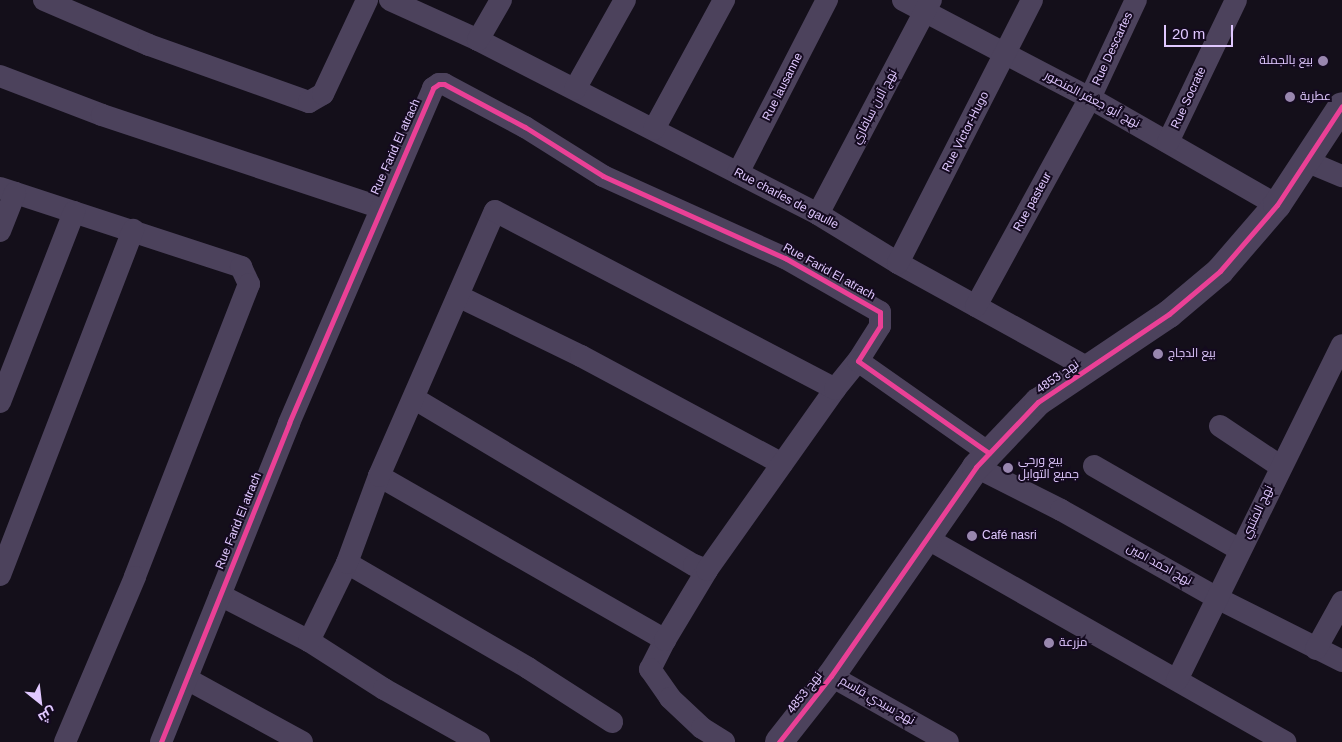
<!DOCTYPE html>
<meta charset="utf-8">
<style>
body{margin:0}
#map{position:relative;width:1342px;height:742px;overflow:hidden;background:#140f1a;font-family:Helvetica,Cairo,sans-serif}
div>[style]{position:absolute}
[style*='--x']{left:calc(var(--x)*1px);top:calc(var(--y)*1px);width:calc(var(--w)*1px);rotate:calc(var(--a)*1deg)}
.minor>*{height:22px;margin:-11px;padding:0 11px;transform-origin:11px;border-radius:11px;background:#4c425c}
.tertiary>*{height:28px;margin:-14px;padding:0 14px;transform-origin:14px;border-radius:14px;background:#4c425c}
.cycleway>*{height:5px;margin:-2.5px;padding:0 2.5px;transform-origin:2.5px;border-radius:2.5px;background:#ea4096}
.dots>*{width:14px;height:14px;translate:-50% -50%;box-sizing:border-box;border:2px solid #140a1f;border-radius:50%}
span{translate:-50% -50%;white-space:nowrap;text-align:center;line-height:1.15;-webkit-text-stroke:4px #140a1f;paint-order:stroke}
.street-label{font-size:12px;color:#e0c8ff}
.poi-label{font-size:12px;color:#e0c8ff}
.right{translate:-100% -50%;text-align:right}
.left{translate:0 -50%;text-align:left}
.north{position:absolute;left:15px;top:677px;width:50px;height:50px;-webkit-text-stroke:4px #140a1f;paint-order:stroke;rotate:151deg;font-size:14px;font-weight:700;line-height:20px;text-align:center;color:#e0c8ff}
.north::after{content:'';display:block;margin:auto;width:18px;height:22px;background:#e0c8ff;clip-path:polygon(50% 0,100% 100%,50% 72%,0 100%)}
.scale{position:absolute;left:1164px;top:25px;width:69px;height:22px;box-sizing:border-box;border:2px solid #e0c8ff;border-top:0;padding-left:6px;font-size:15px;line-height:18px;white-space:nowrap;color:#e0c8ff;-webkit-text-stroke:4px #140a1f;paint-order:stroke}
</style>
<div id="map">
<div class="minor">
<div style="--x:44;--y:0;--w:114;--a:23.2"></div>
<div style="--x:149;--y:45;--w:170;--a:19.6"></div>
<div style="--x:309;--y:102;--w:16;--a:-30"></div>
<div style="--x:323;--y:94;--w:104;--a:-64.9"></div>
<div style="--x:390;--y:0;--w:97;--a:24.4"></div>
<div style="--x:478;--y:40;--w:382;--a:27.1"></div>
<div style="--x:818;--y:214;--w:94;--a:31.5"></div>
<div style="--x:898;--y:263;--w:217;--a:28.9"></div>
<div style="--x:903;--y:0;--w:211;--a:27.7"></div>
<div style="--x:1090;--y:98;--w:215;--a:29.8"></div>
<div style="--x:478;--y:40;--w:46;--a:-60.1"></div>
<div style="--x:0;--y:76;--w:109;--a:20.9"></div>
<div style="--x:102;--y:115;--w:294;--a:18.4"></div>
<div style="--x:575;--y:89;--w:102;--a:-60.7"></div>
<div style="--x:654;--y:129;--w:147;--a:-61.5"></div>
<div style="--x:1168;--y:142;--w:157;--a:-64.4"></div>
<div style="--x:1306;--y:161;--w:39;--a:23"></div>
<div style="--x:738;--y:173;--w:195;--a:-62.8"></div>
<div style="--x:0;--y:188;--w:254;--a:18.1"></div>
<div style="--x:241;--y:267;--w:19;--a:65"></div>
<div style="--x:249;--y:284;--w:314;--a:111.3"></div>
<div style="--x:135;--y:577;--w:179;--a:113"></div>
<div style="--x:818;--y:214;--w:242;--a:-62.2"></div>
<div style="--x:0;--y:231;--w:41;--a:-68.5"></div>
<div style="--x:898;--y:263;--w:295;--a:-63"></div>
<div style="--x:458;--y:296;--w:137;--a:26"></div>
<div style="--x:581;--y:356;--w:228;--a:28.2"></div>
<div style="--x:976;--y:306;--w:237;--a:-61.3"></div>
<div style="--x:1090;--y:98;--w:108;--a:-64.9"></div>
<div style="--x:415;--y:399;--w:325;--a:30.8"></div>
<div style="--x:694;--y:565;--w:14;--a:21"></div>
<div style="--x:0;--y:402;--w:204;--a:-68.7"></div>
<div style="--x:1220;--y:426;--w:72;--a:33.7"></div>
<div style="--x:1094;--y:466;--w:168;--a:29.9"></div>
<div style="--x:976;--y:467;--w:95;--a:26.8"></div>
<div style="--x:1061;--y:510;--w:179;--a:29.4"></div>
<div style="--x:1217;--y:598;--w:140;--a:26.7"></div>
<div style="--x:379;--y:476;--w:330;--a:29.8"></div>
<div style="--x:665;--y:640;--w:33;--a:117"></div>
<div style="--x:650;--y:669;--w:35;--a:55"></div>
<div style="--x:670;--y:698;--w:44;--a:43.2"></div>
<div style="--x:702;--y:728;--w:26;--a:32"></div>
<div style="--x:928;--y:539;--w:411;--a:29.6"></div>
<div style="--x:347;--y:563;--w:209;--a:30.1"></div>
<div style="--x:528;--y:668;--w:100;--a:32.7"></div>
<div style="--x:0;--y:575;--w:370;--a:-68.9"></div>
<div style="--x:220;--y:595;--w:100;--a:27.3"></div>
<div style="--x:309;--y:641;--w:89;--a:32.6"></div>
<div style="--x:384;--y:689;--w:109;--a:29.2"></div>
<div style="--x:665;--y:640;--w:82;--a:-59"></div>
<div style="--x:707;--y:570;--w:222;--a:-54.7"></div>
<div style="--x:309;--y:641;--w:87;--a:-64"></div>
<div style="--x:347;--y:563;--w:93;--a:-69.8"></div>
<div style="--x:379;--y:476;--w:289;--a:-66.4"></div>
<div style="--x:495;--y:211;--w:384;--a:27.6"></div>
<div style="--x:835;--y:389;--w:36;--a:-51"></div>
<div style="--x:1316;--y:649;--w:54;--a:-61"></div>
<div style="--x:831;--y:676;--w:134;--a:29.4"></div>
<div style="--x:187;--y:679;--w:131;--a:28.7"></div>
<div style="--x:1177;--y:680;--w:373;--a:-63.8"></div>
<div style="--x:161;--y:742;--w:344;--a:-68.1"></div>
<div style="--x:289;--y:423;--w:365;--a:-66.7"></div>
<div style="--x:433;--y:88;--w:7;--a:-34"></div>
<div style="--x:439;--y:84;--w:5;--a:0"></div>
<div style="--x:444;--y:84;--w:92;--a:28"></div>
<div style="--x:525;--y:127;--w:92;--a:32.1"></div>
<div style="--x:603;--y:176;--w:200;--a:24.3"></div>
<div style="--x:785;--y:258;--w:109;--a:29.6"></div>
<div style="--x:880;--y:312;--w:14;--a:90"></div>
<div style="--x:880;--y:326;--w:41;--a:122.2"></div>
<div style="--x:858;--y:361;--w:160;--a:35.1"></div>
</div>
<div class="tertiary">
<div style="--x:779;--y:742;--w:84;--a:-51.8"></div>
<div style="--x:831;--y:676;--w:254;--a:-55.2"></div>
<div style="--x:976;--y:467;--w:90;--a:-46.4"></div>
<div style="--x:1038;--y:402;--w:158;--a:-33.9"></div>
<div style="--x:1169;--y:314;--w:67;--a:-40.1"></div>
<div style="--x:1220;--y:271;--w:87;--a:-49.2"></div>
<div style="--x:1277;--y:205;--w:118;--a:-56.7"></div>
</div>
<div class="cycleway">
<div style="--x:161;--y:742;--w:344;--a:-68.1"></div>
<div style="--x:289;--y:423;--w:365;--a:-66.7"></div>
<div style="--x:433;--y:88;--w:7;--a:-34"></div>
<div style="--x:439;--y:84;--w:5;--a:0"></div>
<div style="--x:444;--y:84;--w:92;--a:28"></div>
<div style="--x:525;--y:127;--w:92;--a:32.1"></div>
<div style="--x:603;--y:176;--w:200;--a:24.3"></div>
<div style="--x:785;--y:258;--w:109;--a:29.6"></div>
<div style="--x:880;--y:312;--w:14;--a:90"></div>
<div style="--x:880;--y:326;--w:41;--a:122.2"></div>
<div style="--x:858;--y:361;--w:160;--a:35.1"></div>
<div style="--x:779;--y:742;--w:84;--a:-51.8"></div>
<div style="--x:831;--y:676;--w:254;--a:-55.2"></div>
<div style="--x:976;--y:467;--w:90;--a:-46.4"></div>
<div style="--x:1038;--y:402;--w:158;--a:-33.9"></div>
<div style="--x:1169;--y:314;--w:67;--a:-40.1"></div>
<div style="--x:1220;--y:271;--w:87;--a:-49.2"></div>
<div style="--x:1277;--y:205;--w:118;--a:-56.7"></div>
</div>
<div class="dots">
<div style="left:1323px;top:61px;background:#9987af"></div>
<div style="left:1290px;top:97px;background:#9987af"></div>
<div style="left:1158px;top:354px;background:#9987af"></div>
<div style="left:1008px;top:468px;background:#9987af"></div>
<div style="left:972px;top:536px;background:#9987af"></div>
<div style="left:1049px;top:643px;background:#9987af"></div>
</div>
<div class="street-label">
<span style="left:1113px;top:49px;rotate:-65deg">Rue Descartes</span>
<span style="left:783px;top:87px;rotate:-63deg">Rue lausanne</span>
<span style="left:1189px;top:98px;rotate:-65deg">Rue Socrate</span>
<span style="left:1092px;top:100px;rotate:28deg">نهج أبو جعفر المنصور</span>
<span style="left:875px;top:107px;rotate:-62deg">نهج آلان سافاري</span>
<span style="left:966px;top:132px;rotate:-63deg">Rue Victor-Hugo</span>
<span style="left:396px;top:147px;rotate:-66deg">Rue Farid El atrach</span>
<span style="left:786px;top:199px;rotate:28deg">Rue charles de gaulle</span>
<span style="left:1033px;top:202px;rotate:-61deg">Rue pasteur</span>
<span style="left:829px;top:272px;rotate:29deg">Rue Farid El atrach</span>
<span style="left:1058px;top:377px;rotate:-35deg">نهج 4853</span>
<span style="left:1258px;top:512px;rotate:-65deg">نهج المتنبي</span>
<span style="left:239px;top:521px;rotate:-68deg">Rue Farid El atrach</span>
<span style="left:1159px;top:565px;rotate:29deg">نهج احمد امين</span>
<span style="left:805px;top:693px;rotate:-52deg">نهج 4853</span>
<span style="left:877px;top:701px;rotate:30deg">نهج سيدي قاسم</span>
</div>
<div class="poi-label">
<span class="right" style="left:1313px;top:61px">بيع بالجملة</span>
<span class="left" style="left:1300px;top:97px">عطرية</span>
<span class="left" style="left:1168px;top:354px">بيع الدجاج</span>
<span class="left" style="left:1018px;top:468px">بيع ورحي<br>جميع التوابل</span>
<span class="left" style="left:982px;top:536px">Café nasri</span>
<span class="left" style="left:1059px;top:643px">مزرعة</span>
</div>
<div class="north">ش</div>
<div class="scale">20 m</div>
</div>
